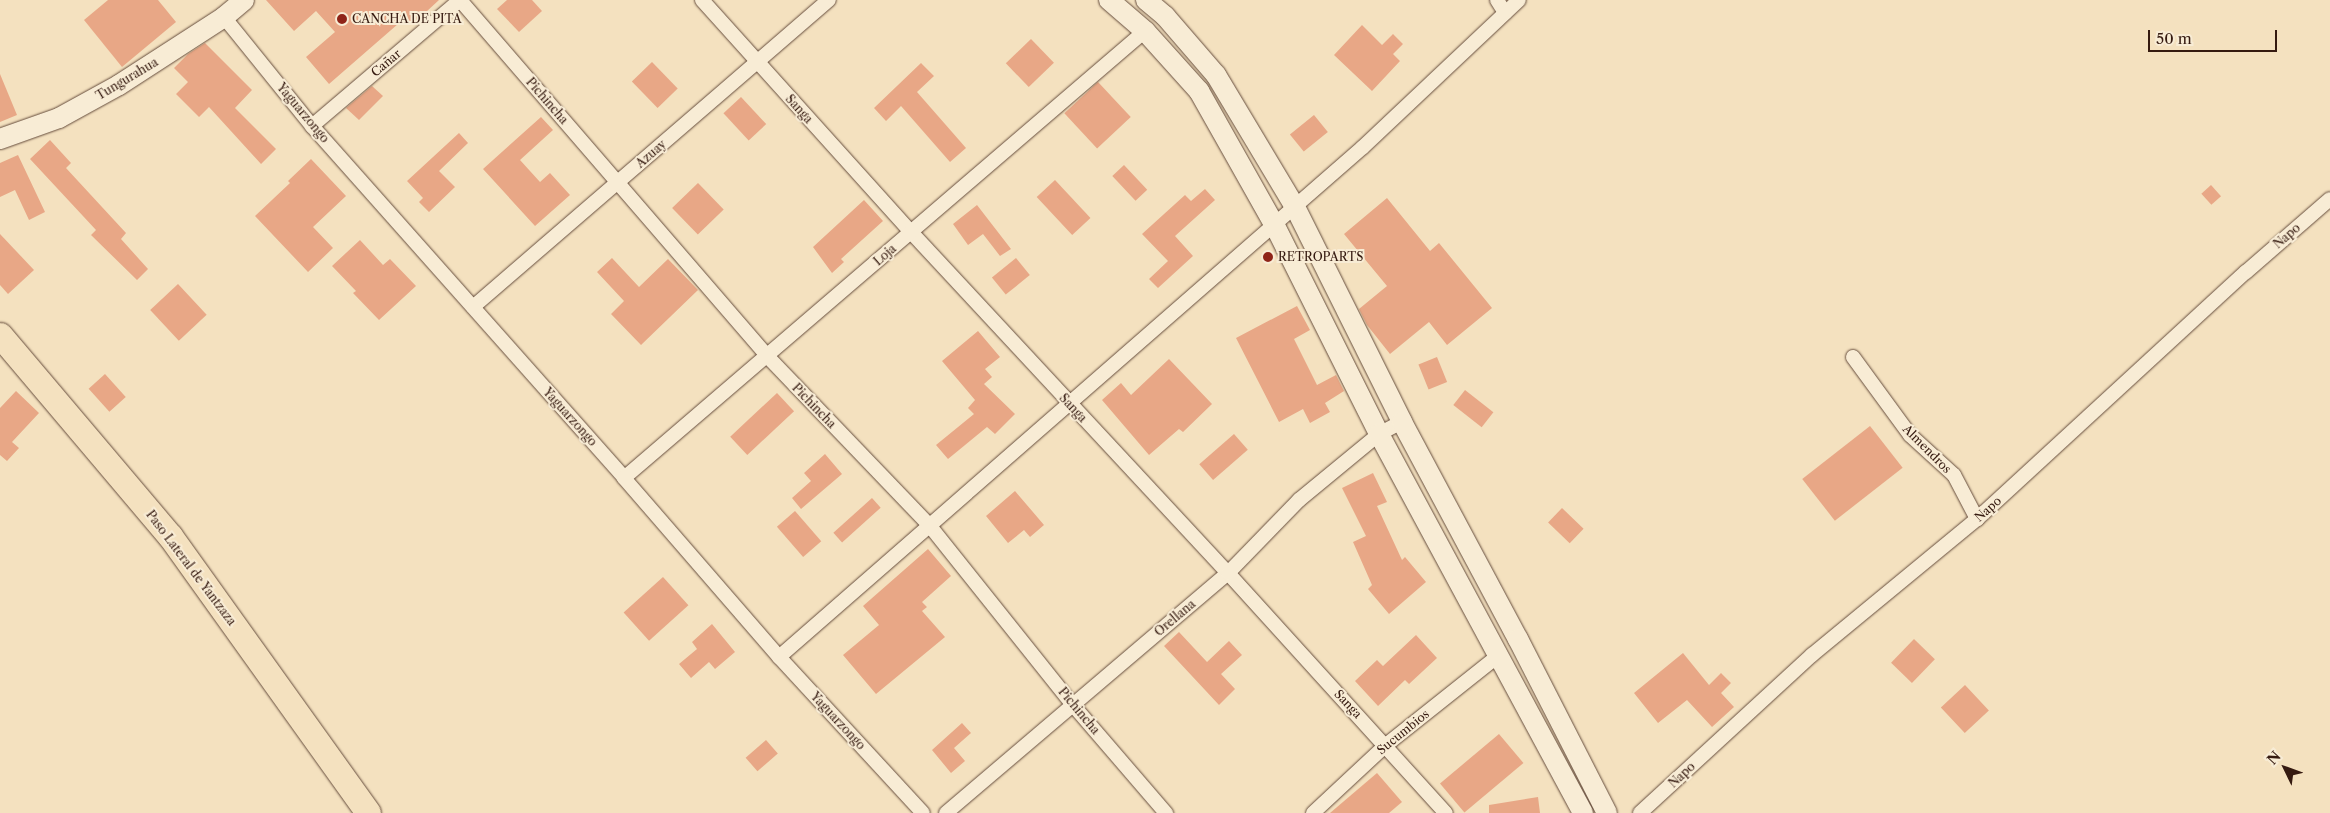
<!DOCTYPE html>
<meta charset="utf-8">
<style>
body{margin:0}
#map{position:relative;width:2330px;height:813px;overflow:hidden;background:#f4e1bf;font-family:"Libre Caslon Text",serif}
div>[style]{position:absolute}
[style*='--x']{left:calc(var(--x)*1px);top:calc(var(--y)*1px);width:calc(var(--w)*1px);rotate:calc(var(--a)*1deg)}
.building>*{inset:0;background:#e8a786;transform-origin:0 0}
.roads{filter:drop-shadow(0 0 1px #654c3c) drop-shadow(0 0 1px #654c3c)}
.street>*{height:14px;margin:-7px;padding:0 7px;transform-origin:7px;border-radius:7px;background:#f8ecd5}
.secondary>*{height:20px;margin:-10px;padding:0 10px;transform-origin:10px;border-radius:10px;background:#f8ecd5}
.highway>*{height:25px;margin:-12.5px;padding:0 12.5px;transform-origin:12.5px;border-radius:12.5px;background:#f4e1bf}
.dots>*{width:14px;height:14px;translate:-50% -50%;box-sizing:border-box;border:2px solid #f8ecd5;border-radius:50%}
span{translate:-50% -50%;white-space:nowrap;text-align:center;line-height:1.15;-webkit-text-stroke:4px #f8ecd5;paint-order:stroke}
.poi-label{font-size:12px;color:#351a10}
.left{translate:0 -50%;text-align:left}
.street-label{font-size:12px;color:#351a10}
.north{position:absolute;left:2260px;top:743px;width:50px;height:50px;-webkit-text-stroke:4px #f8ecd5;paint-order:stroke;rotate:312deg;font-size:14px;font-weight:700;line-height:20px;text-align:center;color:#351a10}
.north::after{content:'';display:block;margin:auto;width:18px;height:22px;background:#351a10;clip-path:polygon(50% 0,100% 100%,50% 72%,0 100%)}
.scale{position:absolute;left:2148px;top:30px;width:129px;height:22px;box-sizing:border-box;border:2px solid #351a10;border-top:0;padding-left:6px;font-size:15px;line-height:18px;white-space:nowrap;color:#351a10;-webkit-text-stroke:4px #f8ecd5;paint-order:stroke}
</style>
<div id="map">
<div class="building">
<div style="clip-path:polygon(108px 0,158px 0,176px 22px,122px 67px,84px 20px)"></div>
<div style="clip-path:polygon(266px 0,439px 0,413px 24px,406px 17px,329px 84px,306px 57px,335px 32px,316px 11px,294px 31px)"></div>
<div style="clip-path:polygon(507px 0,532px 0,542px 11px,519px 32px,497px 9px)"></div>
<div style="clip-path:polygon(1362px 25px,1382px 45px,1393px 34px,1403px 44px,1393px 54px,1400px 61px,1372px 91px,1334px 55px)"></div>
<div style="left:1031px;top:39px;width:33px;height:35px;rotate:46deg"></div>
<div style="clip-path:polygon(205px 43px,252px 90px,235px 108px,276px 149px,261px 164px,209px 107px,199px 117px,176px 94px,188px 82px,174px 68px,188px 54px)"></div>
<div style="left:652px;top:62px;width:37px;height:28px;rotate:46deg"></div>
<div style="clip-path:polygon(921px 63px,934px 76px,917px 92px,966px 148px,950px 162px,901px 106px,886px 121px,874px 108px)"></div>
<div style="clip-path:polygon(0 74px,17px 115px,0 122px)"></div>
<div style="left:1098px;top:82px;width:48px;height:46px;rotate:47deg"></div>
<div style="clip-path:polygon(372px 86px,383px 96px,359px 120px,346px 108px)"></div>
<div style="left:741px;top:97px;width:37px;height:24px;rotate:47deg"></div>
<div style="left:1314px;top:115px;width:22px;height:31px;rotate:51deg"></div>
<div style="clip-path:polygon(541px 117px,553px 130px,520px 160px,540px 182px,550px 173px,570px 195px,535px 226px,483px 169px)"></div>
<div style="clip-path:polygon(459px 133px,468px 143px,439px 171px,455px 187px,429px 212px,419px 202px,423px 198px,407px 181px)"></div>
<div style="clip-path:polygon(50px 140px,71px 163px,66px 168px,126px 233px,121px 239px,148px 269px,137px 280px,91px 235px,96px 230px,30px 159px)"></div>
<div style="clip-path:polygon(18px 155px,45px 212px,29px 220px,15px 190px,0 197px,0 163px)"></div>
<div style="clip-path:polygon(311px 159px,346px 196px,313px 227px,333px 248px,308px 272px,255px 216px,290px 183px,288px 181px)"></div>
<div style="left:1124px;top:165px;width:34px;height:16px;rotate:47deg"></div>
<div style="left:1055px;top:180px;width:52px;height:25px;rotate:47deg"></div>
<div style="left:698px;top:183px;width:37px;height:36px;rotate:46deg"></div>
<div style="left:2211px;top:185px;width:15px;height:13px;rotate:48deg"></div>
<div style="clip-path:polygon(1205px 189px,1215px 200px,1175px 236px,1193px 256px,1158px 288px,1149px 279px,1168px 261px,1142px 234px,1185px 195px,1191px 201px)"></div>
<div style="clip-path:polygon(1387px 198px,1430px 251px,1439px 243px,1492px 308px,1447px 345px,1429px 322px,1390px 354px,1367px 325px,1359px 309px,1387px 286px,1344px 234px)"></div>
<div style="clip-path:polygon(864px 200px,883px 221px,841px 259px,844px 262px,832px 273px,813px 247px)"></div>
<div style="clip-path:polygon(977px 205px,1011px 249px,1000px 256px,983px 234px,968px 245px,953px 224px)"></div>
<div style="clip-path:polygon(0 234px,34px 270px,8px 294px,0 285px)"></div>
<div style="clip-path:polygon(360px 240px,383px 265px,390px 259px,416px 286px,379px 320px,353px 293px,356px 291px,332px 266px)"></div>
<div style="clip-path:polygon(612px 258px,639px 287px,668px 259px,698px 290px,641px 345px,611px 314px,624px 301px,597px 272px)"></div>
<div style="left:1016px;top:258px;width:22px;height:31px;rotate:51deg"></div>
<div style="left:178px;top:284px;width:42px;height:38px;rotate:47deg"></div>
<div style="clip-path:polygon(1297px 306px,1310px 330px,1294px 339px,1317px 385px,1336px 375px,1344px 391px,1325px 403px,1330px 412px,1310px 423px,1303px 409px,1279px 422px,1236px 338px)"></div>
<div style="clip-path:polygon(978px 331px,1000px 357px,985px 369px,992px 377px,984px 384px,1015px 414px,995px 434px,987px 427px,948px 459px,936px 445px,974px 414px,968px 408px,975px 400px,942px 361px)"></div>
<div style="left:1437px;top:357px;width:27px;height:20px;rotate:68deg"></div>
<div style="clip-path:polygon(1169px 359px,1212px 404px,1183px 432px,1179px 429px,1149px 455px,1102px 400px,1121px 383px,1131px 395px)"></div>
<div style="left:105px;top:374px;width:31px;height:22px;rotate:48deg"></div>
<div style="left:1465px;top:390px;width:36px;height:19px;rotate:38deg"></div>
<div style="clip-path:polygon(16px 391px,39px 413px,12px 442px,19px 448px,7px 461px,0 455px,0 408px)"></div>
<div style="left:777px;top:393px;width:25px;height:64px;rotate:47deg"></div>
<div style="left:1870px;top:426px;width:53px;height:86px;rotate:52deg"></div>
<div style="left:1234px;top:434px;width:21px;height:46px;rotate:49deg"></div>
<div style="clip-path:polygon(825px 454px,842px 474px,801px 509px,792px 498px,811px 481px,804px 473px)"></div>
<div style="clip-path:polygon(1373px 473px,1387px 502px,1377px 506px,1402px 560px,1405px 557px,1426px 582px,1389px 614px,1368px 589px,1372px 585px,1353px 542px,1366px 536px,1342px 488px)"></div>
<div style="clip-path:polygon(1015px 491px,1044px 525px,1030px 537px,1024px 530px,1008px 543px,986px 516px)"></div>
<div style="left:872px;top:498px;width:13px;height:52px;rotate:48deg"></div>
<div style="left:1562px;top:508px;width:30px;height:20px;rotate:44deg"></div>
<div style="left:795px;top:511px;width:40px;height:24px;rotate:49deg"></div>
<div style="clip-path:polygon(928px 549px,951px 576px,922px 602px,927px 607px,922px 611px,945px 637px,876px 694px,843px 655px,879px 625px,863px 606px)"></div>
<div style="left:663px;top:577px;width:38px;height:53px;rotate:48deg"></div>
<div style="clip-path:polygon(712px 624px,735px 652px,715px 669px,709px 662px,691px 678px,679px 664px,697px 649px,692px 642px)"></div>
<div style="clip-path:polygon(1179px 632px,1207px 662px,1229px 641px,1242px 655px,1221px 674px,1235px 689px,1219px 705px,1164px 646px)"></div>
<div style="clip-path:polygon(1416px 635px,1437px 658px,1409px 684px,1405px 680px,1378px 706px,1355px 681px,1377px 660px,1383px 666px)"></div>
<div style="left:1914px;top:639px;width:29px;height:33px;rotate:44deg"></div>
<div style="clip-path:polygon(1683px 653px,1709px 685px,1721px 673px,1731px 683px,1721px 693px,1734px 707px,1712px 727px,1687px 700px,1658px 723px,1634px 693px)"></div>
<div style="left:1965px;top:685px;width:35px;height:33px;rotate:47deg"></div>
<div style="clip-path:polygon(962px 723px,971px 733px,954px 748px,965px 761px,951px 773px,932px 750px)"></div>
<div style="left:1499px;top:734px;width:38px;height:77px;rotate:50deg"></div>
<div style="left:766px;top:740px;width:18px;height:27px;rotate:49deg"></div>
<div style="clip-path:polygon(1377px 773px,1402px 802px,1389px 813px,1330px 813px)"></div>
<div style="clip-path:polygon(1538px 797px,1540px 813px,1489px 813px,1489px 805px)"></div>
</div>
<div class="roads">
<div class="street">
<div style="--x:460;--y:0;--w:470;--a:49.2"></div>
<div style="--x:767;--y:356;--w:236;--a:46.2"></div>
<div style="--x:930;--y:526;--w:229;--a:51.4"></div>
<div style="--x:1073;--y:705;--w:143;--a:49.3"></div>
<div style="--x:702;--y:0;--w:312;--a:48"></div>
<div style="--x:911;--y:232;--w:466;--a:47.1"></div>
<div style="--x:1228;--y:573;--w:324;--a:47.8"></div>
<div style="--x:1497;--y:0;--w:15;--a:58"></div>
<div style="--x:224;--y:17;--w:140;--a:51.1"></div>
<div style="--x:312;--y:126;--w:470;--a:48.4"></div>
<div style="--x:624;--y:478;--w:237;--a:49.1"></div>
<div style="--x:779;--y:657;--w:212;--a:47.3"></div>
<div style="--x:312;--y:126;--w:194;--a:-40.4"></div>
<div style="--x:473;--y:307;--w:470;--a:-40.8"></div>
<div style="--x:1853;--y:357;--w:97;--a:53.8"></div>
<div style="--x:1910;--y:435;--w:59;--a:42.3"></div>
<div style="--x:1954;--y:475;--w:50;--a:62.4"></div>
<div style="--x:624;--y:478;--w:686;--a:-40.63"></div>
<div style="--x:779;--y:657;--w:775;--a:-41.13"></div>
<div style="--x:1363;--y:147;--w:214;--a:-43.3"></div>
<div style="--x:946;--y:813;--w:370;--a:-40.4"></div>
<div style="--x:1228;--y:573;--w:102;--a:-45.8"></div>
<div style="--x:1299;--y:500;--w:104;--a:-39.5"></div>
<div style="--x:1379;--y:434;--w:26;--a:-28"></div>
<div style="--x:1313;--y:813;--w:100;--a:-43"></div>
<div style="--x:1386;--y:745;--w:143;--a:-38.5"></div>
<div style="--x:1640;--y:813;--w:234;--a:-42.6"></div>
<div style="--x:1812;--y:655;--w:214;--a:-39.5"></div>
<div style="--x:1977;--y:519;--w:365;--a:-42.6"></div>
<div style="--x:2246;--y:272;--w:111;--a:-41"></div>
</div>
<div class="secondary">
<div style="--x:1109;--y:0;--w:48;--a:40.7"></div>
<div style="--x:1145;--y:31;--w:81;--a:48"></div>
<div style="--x:1199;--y:91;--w:153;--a:60.6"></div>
<div style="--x:1274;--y:224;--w:235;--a:63.4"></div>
<div style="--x:1379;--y:434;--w:430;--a:61.7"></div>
<div style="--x:1146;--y:0;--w:25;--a:40"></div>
<div style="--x:1165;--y:16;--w:78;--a:49.2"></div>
<div style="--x:1216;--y:75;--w:154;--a:59.1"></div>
<div style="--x:1295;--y:207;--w:240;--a:63.5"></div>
<div style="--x:1402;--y:422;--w:246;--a:61.9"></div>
<div style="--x:1518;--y:639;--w:195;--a:62.9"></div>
<div style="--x:0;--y:139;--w:63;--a:-19.6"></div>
<div style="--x:59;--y:118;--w:68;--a:-28.8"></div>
<div style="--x:119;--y:85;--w:125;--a:-32.9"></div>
<div style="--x:224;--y:17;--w:26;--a:-40"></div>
</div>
<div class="highway">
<div style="--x:0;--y:335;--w:263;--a:49.8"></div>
<div style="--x:170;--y:536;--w:340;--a:54.4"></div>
</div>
</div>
<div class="dots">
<div style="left:342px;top:19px;background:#8f2418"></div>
<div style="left:1268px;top:257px;background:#8f2418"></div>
</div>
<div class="poi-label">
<span class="left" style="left:352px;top:19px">CANCHA DE PITA</span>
<span class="left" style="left:1278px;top:257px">RETROPARTS</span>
</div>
<div class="street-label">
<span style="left:386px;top:63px;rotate:-40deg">Cañar</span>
<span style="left:127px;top:79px;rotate:-31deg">Tungurahua</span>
<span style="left:547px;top:101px;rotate:49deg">Pichincha</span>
<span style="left:799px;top:109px;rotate:48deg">Sanga</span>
<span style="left:303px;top:113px;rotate:50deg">Yaguarzongo</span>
<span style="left:651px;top:154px;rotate:-41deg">Azuay</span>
<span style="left:2287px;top:236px;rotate:-41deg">Napo</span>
<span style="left:885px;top:255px;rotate:-41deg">Loja</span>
<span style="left:814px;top:406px;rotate:46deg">Pichincha</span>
<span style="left:1073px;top:408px;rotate:47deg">Sanga</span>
<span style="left:570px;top:417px;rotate:48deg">Yaguarzongo</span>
<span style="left:1927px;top:449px;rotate:45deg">Almendros</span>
<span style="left:1988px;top:509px;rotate:-42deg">Napo</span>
<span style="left:191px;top:568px;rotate:53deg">Paso Lateral de Yantzaza</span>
<span style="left:1175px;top:618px;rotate:-40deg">Orellana</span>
<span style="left:1348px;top:704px;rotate:47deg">Sanga</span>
<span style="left:1079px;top:711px;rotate:50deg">Pichincha</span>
<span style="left:838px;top:721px;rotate:47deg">Yaguarzongo</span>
<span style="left:1403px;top:732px;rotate:-39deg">Sucumbios</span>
<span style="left:1682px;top:775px;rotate:-43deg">Napo</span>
</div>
<div class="north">N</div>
<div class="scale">50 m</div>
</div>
